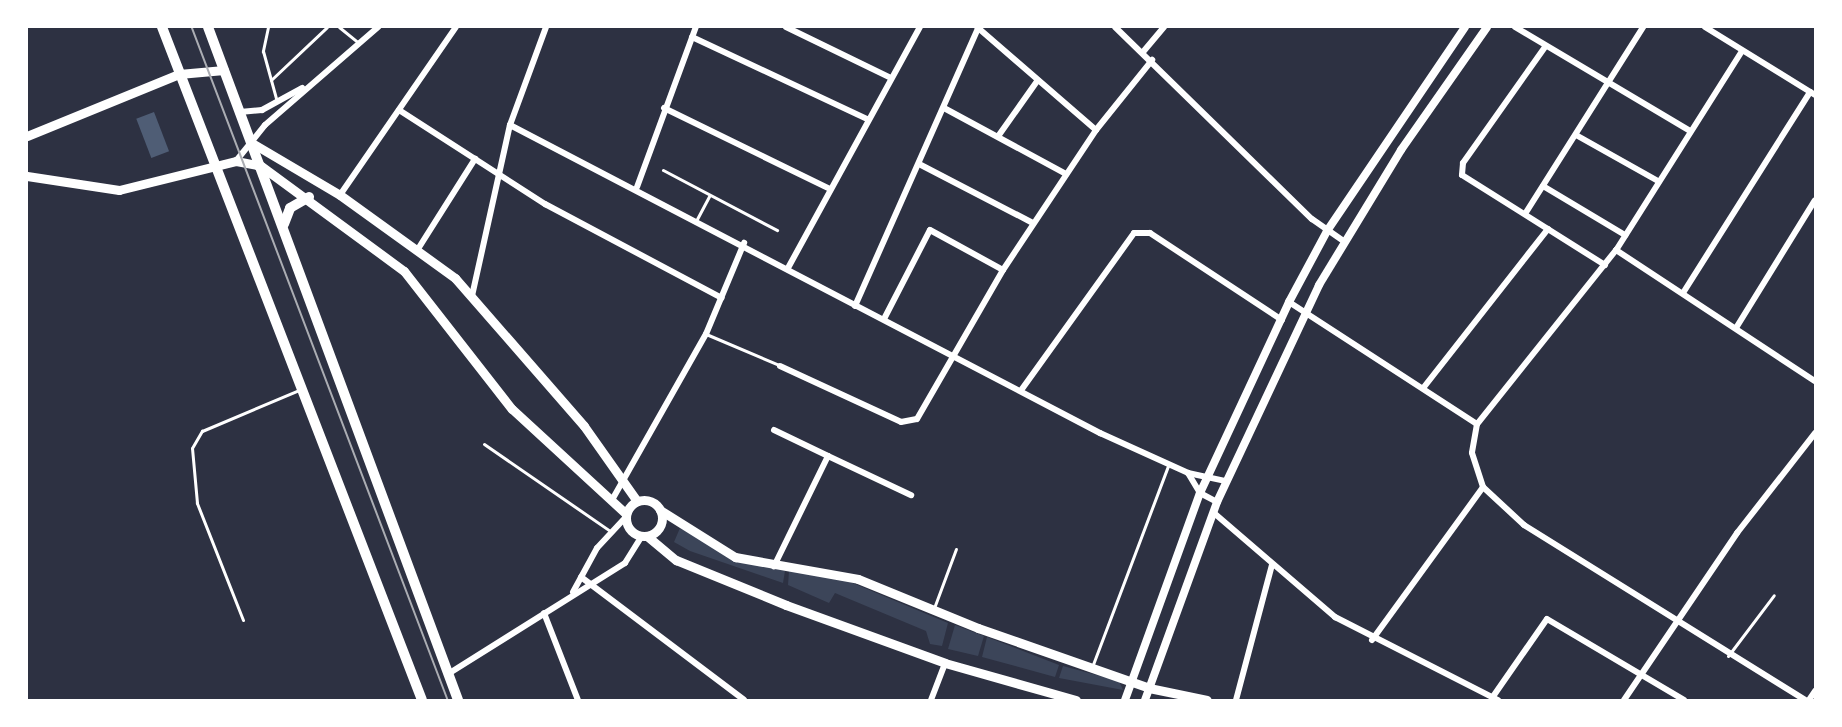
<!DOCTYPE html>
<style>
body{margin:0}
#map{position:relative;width:1842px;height:727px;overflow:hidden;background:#2d3142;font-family:Lato,sans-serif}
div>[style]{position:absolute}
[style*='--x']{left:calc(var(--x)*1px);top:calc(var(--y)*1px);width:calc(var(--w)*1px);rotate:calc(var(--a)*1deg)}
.green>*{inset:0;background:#3c4559}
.water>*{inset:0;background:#4f5d75;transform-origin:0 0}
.service>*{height:3px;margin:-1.5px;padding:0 1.5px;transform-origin:1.5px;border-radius:1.5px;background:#fff}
.minor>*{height:6px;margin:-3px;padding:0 3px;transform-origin:3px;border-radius:3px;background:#fff}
.tertiary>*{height:8px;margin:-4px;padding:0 4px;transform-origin:4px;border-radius:4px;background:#fff}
.secondary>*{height:9px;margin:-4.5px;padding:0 4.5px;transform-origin:4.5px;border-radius:4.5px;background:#fff}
.secondary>.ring{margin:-4.5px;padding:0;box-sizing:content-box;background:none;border:9px solid #fff;border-radius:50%}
.trunk>*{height:10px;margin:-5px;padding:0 5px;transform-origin:5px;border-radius:5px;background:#fff}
.tram>*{height:1.5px;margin:-0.75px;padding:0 0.75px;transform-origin:0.75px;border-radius:0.75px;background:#abadb3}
span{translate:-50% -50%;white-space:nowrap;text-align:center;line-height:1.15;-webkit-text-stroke:4.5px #fff;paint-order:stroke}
.frame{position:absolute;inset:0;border:28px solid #fff;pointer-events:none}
</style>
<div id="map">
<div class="green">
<div style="clip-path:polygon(680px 528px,738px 561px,785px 571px,783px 583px,690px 551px,674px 542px)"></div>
<div style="clip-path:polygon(789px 571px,836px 576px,948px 623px,942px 646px,930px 644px,926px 631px,835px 593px,829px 603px,788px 585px)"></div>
<div style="clip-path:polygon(955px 625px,984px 636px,978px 656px,948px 649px)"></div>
<div style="clip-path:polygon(987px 637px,1059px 665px,1055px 677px,982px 657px)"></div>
<div style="clip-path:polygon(1063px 666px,1119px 681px,1123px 690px,1059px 678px)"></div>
</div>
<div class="water">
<div style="left:154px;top:112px;width:42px;height:19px;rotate:69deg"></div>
</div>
<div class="service">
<div style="--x:268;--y:27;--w:25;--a:102"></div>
<div style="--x:263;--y:51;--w:53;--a:74.6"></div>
<div style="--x:339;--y:27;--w:26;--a:39"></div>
<div style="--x:271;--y:80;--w:77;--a:-43.4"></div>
<div style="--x:663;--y:170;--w:129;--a:27.8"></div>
<div style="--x:697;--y:219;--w:26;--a:-62"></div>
<div style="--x:706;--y:334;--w:79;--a:23"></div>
<div style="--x:484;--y:444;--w:153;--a:34.6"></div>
<div style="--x:934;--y:608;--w:63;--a:-69.6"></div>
<div style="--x:243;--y:620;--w:126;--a:-111.5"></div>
<div style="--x:197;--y:503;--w:55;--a:-95.2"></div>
<div style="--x:192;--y:448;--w:20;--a:-60"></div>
<div style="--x:202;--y:431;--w:105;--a:-22.9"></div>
<div style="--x:1728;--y:656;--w:76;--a:-53"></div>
<div style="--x:1092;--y:667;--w:215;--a:-69.3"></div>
</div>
<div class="minor">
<div style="--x:786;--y:27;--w:117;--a:25.9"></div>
<div style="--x:1115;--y:27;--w:275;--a:44.3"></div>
<div style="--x:1312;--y:219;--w:38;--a:35"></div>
<div style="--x:1515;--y:27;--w:204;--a:30.7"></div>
<div style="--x:1705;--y:27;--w:129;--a:31.7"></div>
<div style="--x:692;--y:37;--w:193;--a:25.1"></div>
<div style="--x:1545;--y:47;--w:142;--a:125.3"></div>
<div style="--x:1463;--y:163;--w:12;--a:95"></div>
<div style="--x:1462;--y:175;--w:169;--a:32.2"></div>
<div style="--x:1742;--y:51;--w:236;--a:122.3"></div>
<div style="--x:1616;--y:250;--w:223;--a:128.6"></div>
<div style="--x:1477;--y:424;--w:29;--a:100"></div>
<div style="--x:1472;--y:453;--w:36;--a:72"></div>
<div style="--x:1483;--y:487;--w:56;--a:42.8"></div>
<div style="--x:1524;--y:525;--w:331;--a:31.9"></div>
<div style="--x:1143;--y:52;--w:33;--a:-50"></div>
<div style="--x:664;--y:108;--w:185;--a:26"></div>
<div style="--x:944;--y:108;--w:139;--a:28.4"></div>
<div style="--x:399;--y:110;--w:174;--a:32.8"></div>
<div style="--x:545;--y:204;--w:200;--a:28"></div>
<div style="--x:240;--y:112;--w:22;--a:-5"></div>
<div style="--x:262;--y:110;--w:46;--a:-28.8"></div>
<div style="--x:510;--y:125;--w:666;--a:27.57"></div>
<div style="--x:1100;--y:433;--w:97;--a:24.4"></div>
<div style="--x:1188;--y:473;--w:40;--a:12"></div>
<div style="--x:1096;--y:130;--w:90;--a:-51.3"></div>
<div style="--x:999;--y:135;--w:67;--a:-54.7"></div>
<div style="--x:1576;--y:135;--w:94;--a:29.3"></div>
<div style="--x:236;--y:161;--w:46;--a:-51.1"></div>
<div style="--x:265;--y:125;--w:150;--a:-40.9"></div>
<div style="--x:921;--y:165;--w:126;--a:27.4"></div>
<div style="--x:1543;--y:186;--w:96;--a:30.9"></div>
<div style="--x:637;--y:187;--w:171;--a:-69.8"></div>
<div style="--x:340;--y:195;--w:204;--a:-55.4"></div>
<div style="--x:1525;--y:214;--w:221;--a:-57.7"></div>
<div style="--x:418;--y:249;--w:107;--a:-57.7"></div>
<div style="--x:1616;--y:250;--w:238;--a:33.4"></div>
<div style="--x:788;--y:268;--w:275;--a:-61.3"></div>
<div style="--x:1683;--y:293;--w:238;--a:-57.7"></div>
<div style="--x:472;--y:296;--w:175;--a:-77.5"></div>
<div style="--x:510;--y:125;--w:104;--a:-69.8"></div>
<div style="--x:1289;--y:302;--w:224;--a:33"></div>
<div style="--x:855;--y:306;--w:304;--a:-66.1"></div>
<div style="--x:884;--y:319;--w:100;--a:-62.7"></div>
<div style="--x:930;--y:230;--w:83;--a:28.7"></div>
<div style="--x:1736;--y:328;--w:150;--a:-58.3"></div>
<div style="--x:780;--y:366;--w:133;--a:24.8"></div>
<div style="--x:901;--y:422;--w:16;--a:-11"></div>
<div style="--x:917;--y:419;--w:172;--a:-60"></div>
<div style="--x:1003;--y:270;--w:168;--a:-56.4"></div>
<div style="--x:1096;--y:130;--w:157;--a:-139.1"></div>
<div style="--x:1424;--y:387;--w:201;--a:-51.9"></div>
<div style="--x:1022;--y:389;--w:192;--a:-54.3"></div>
<div style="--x:1134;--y:233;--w:16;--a:0"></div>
<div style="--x:1150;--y:233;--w:158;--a:33.4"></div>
<div style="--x:774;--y:430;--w:60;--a:25.7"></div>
<div style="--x:828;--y:456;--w:123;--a:116.1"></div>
<div style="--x:828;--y:456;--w:92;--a:25.2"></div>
<div style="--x:1188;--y:473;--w:23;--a:59"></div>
<div style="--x:1200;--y:493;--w:19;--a:28"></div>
<div style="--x:612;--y:500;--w:191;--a:-60.5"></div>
<div style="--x:706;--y:334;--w:99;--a:-67.3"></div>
<div style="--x:1214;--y:513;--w:160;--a:40.7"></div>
<div style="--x:1335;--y:617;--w:183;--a:27"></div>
<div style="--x:581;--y:577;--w:204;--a:37"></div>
<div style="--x:573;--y:592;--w:50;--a:-61.4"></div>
<div style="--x:597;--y:548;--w:41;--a:-47"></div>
<div style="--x:544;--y:613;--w:93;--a:68.7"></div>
<div style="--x:1372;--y:640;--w:189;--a:-54"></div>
<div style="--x:448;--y:674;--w:209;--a:-32.1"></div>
<div style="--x:625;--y:563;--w:32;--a:-58"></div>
<div style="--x:1492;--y:698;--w:96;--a:-55.2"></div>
<div style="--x:1547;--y:619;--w:159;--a:30.6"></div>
<div style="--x:931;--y:700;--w:40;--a:-69"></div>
<div style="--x:1236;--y:700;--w:140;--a:-75.1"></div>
<div style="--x:1624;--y:700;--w:202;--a:-55.9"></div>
<div style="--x:1737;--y:533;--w:127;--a:-52"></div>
<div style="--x:1809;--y:700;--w:11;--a:-56"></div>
</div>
<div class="tertiary">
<div style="--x:1125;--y:700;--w:220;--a:-70.1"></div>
<div style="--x:1200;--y:493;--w:211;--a:-65"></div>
<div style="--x:1289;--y:302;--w:81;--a:-61.8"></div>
<div style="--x:1327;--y:231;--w:246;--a:-55.9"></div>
<div style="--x:1145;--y:700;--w:211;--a:-70"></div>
<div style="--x:1217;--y:502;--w:240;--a:-64.8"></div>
<div style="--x:1319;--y:285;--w:158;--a:-58.7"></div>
<div style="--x:1401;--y:150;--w:150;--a:-55"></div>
</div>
<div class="secondary">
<div style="--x:27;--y:136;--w:164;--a:-22.2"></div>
<div style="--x:179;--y:74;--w:45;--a:-5.1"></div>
<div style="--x:252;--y:143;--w:102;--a:30.6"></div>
<div style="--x:340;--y:195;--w:142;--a:35.8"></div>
<div style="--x:455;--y:278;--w:196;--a:48.9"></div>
<div style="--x:584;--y:426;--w:92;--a:54.8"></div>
<div style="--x:27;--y:176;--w:93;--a:8.7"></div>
<div style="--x:119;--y:190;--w:121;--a:-13.9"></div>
<div style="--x:236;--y:161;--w:25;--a:11"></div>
<div style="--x:261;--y:166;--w:177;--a:36.3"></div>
<div style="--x:404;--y:271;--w:175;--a:52"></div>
<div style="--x:512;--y:409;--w:155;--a:42.6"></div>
<div class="ring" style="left:626px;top:500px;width:27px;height:27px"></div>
<div style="--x:660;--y:510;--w:89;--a:32.1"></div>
<div style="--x:735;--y:557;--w:125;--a:10.1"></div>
<div style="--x:858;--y:579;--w:130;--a:22.2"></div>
<div style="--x:978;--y:628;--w:181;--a:19.3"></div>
<div style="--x:1149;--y:688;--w:59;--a:11.7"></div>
<div style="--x:647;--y:536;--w:38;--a:40"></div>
<div style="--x:676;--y:560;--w:119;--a:22.2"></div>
<div style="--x:786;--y:605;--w:169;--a:20"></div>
<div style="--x:945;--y:663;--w:136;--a:15.8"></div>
</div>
<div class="trunk">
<div style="--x:162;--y:27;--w:721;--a:68.88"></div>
<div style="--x:208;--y:27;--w:718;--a:69.62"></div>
<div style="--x:284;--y:224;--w:17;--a:-69"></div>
<div style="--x:290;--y:208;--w:22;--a:-30"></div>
</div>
<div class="tram">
<div style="--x:192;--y:27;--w:720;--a:69.17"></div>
</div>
<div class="frame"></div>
</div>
